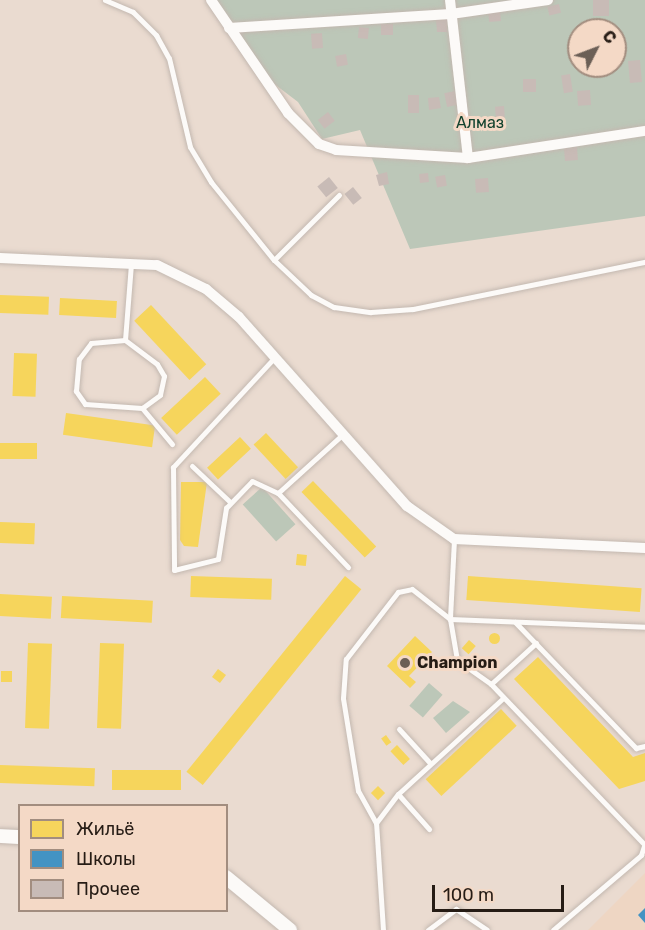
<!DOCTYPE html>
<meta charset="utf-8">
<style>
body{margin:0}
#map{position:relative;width:645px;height:930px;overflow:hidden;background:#eadbd0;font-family:Rubik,sans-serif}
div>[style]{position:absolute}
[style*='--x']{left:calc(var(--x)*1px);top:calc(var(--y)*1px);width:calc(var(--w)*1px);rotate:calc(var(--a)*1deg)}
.built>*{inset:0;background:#eed6c3}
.green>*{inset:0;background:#bcc7b8;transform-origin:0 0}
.homes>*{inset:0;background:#f6d55c;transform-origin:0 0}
.round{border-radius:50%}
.schools>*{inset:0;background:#4393c3}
.building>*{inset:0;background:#c8bbb6;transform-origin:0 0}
.roads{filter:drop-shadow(0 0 2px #c3b8b0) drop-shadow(0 0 2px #c3b8b0)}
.lane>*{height:5px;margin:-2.5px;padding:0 2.5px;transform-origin:2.5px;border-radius:2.5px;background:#fcfaf8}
.street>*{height:10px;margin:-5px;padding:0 5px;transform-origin:5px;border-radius:5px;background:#fcfaf8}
.secondary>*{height:14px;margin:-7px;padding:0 7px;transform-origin:7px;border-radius:7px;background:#fcfaf8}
.dots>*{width:16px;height:16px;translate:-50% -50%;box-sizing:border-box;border:3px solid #f4d9c6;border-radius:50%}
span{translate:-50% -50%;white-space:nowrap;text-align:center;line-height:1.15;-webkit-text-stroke:6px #f4d9c6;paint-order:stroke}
.park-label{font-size:16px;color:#12422d}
.poi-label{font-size:16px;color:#261c15;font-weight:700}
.left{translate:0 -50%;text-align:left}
.legend{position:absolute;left:18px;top:804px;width:210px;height:108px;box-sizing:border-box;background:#f4d9c6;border:2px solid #a28d7f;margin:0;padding:8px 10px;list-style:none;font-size:18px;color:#261c15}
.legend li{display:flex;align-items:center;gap:12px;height:30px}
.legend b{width:30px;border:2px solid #a28d7f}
.north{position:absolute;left:567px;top:18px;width:60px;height:60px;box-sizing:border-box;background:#f4d9c6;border:2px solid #a28d7f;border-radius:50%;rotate:48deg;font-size:16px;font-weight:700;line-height:24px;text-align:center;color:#261c15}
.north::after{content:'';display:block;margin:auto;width:21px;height:27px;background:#6b5f56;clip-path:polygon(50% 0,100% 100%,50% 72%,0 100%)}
.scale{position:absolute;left:432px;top:885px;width:132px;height:27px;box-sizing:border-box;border:3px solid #261c15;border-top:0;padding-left:8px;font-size:18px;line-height:21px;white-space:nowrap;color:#261c15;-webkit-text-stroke:4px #f4d9c6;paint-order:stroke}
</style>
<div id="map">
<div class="built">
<div style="clip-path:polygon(645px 873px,645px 930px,588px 930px)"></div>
</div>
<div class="green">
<div style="clip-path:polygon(evenodd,211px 0,645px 0,645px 216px,410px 249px,360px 130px,322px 139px,298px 102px,260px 73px,211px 0,579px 30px,615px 30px,615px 66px,579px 66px,579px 30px)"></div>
<div style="left:262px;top:487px;width:50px;height:26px;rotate:48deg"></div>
<div style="left:429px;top:683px;width:18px;height:30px;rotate:41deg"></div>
<div style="clip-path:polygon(453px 701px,470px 712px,446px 733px,433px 718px)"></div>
</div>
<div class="homes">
<div style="left:0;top:295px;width:49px;height:18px;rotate:2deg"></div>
<div style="left:60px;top:298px;width:57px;height:17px;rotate:3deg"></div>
<div style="left:151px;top:305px;width:81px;height:23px;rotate:47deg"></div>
<div style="left:14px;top:353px;width:23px;height:43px;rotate:2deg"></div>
<div style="left:205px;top:377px;width:23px;height:60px;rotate:47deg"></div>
<div style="left:66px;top:413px;width:90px;height:22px;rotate:8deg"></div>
<div style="left:266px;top:433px;width:47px;height:17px;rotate:47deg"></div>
<div style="left:240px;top:437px;width:16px;height:45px;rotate:47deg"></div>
<div style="left:0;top:443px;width:37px;height:16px"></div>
<div style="left:313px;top:481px;width:91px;height:16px;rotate:46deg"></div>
<div style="clip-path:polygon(181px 482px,207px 482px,198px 547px,184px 546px,180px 540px)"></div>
<div style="left:0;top:522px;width:35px;height:21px;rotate:2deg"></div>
<div style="left:297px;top:554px;width:10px;height:11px;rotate:6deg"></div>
<div style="left:191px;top:576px;width:81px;height:21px;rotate:2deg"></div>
<div style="left:345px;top:576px;width:21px;height:252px;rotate:39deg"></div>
<div style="left:468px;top:576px;width:174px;height:24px;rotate:4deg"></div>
<div style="left:0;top:594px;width:52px;height:22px;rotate:3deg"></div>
<div style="left:62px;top:596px;width:91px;height:22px;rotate:3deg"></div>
<div class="round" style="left:488.5px;top:632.5px;width:11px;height:11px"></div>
<div style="clip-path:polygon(415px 636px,432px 652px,409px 676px,416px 682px,410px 688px,387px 666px)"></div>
<div style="left:469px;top:640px;width:9px;height:11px;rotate:41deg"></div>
<div style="left:28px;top:643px;width:24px;height:85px;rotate:2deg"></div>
<div style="left:100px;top:643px;width:24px;height:85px;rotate:2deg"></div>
<div style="clip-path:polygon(538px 657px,633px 757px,645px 753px,645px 781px,619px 789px,514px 679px)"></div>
<div style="left:218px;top:669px;width:10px;height:10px;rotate:37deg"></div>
<div style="left:1px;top:671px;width:11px;height:11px"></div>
<div style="left:501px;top:709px;width:23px;height:103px;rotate:47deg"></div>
<div style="left:386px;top:735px;width:9px;height:6px;rotate:54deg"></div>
<div style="left:397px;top:745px;width:19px;height:9px;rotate:47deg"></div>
<div style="left:0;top:765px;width:95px;height:18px;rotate:2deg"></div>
<div style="left:112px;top:770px;width:69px;height:20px"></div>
<div style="left:378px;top:786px;width:10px;height:10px;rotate:45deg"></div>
</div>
<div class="schools">
<div style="clip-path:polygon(645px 908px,645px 923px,638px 915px)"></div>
</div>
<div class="building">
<div style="left:593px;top:0;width:16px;height:16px"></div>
<div style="left:559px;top:4px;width:9px;height:12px;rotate:77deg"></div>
<div style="left:500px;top:9px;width:12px;height:12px;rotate:85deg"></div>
<div style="clip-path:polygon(447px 18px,447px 32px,437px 32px,436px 19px)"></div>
<div style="left:393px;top:24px;width:11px;height:12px;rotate:90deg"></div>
<div style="left:359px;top:27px;width:10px;height:11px;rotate:6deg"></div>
<div style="left:322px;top:33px;width:15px;height:11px;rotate:86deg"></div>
<div style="left:346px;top:54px;width:11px;height:11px;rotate:80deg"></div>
<div style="left:640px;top:60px;width:22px;height:12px;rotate:85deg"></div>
<div style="left:570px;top:74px;width:18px;height:9px;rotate:81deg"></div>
<div style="left:523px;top:79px;width:13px;height:13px"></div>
<div style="left:590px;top:90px;width:15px;height:13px;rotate:86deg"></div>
<div style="left:455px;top:91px;width:14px;height:11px;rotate:78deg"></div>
<div style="left:408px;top:95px;width:11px;height:18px"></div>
<div style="clip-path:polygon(439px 97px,441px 108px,429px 110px,428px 98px)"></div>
<div style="left:504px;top:106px;width:14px;height:9px;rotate:86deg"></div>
<div style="left:328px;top:112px;width:11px;height:13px;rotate:52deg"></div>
<div style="left:577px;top:147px;width:13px;height:13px;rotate:86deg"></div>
<div style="clip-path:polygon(387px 172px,389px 184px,379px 186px,376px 175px)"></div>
<div style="left:428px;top:173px;width:9px;height:9px;rotate:84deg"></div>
<div style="left:445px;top:175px;width:11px;height:10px;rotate:80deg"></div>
<div style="left:329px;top:177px;width:14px;height:15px;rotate:51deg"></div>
<div style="left:488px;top:178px;width:14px;height:13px;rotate:86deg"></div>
<div style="left:353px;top:187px;width:14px;height:11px;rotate:51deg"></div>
</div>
<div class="roads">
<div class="lane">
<div style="--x:105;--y:0;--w:30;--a:23"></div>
<div style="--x:133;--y:12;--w:33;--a:45"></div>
<div style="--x:156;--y:35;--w:26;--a:61"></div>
<div style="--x:169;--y:58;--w:91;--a:76.7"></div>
<div style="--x:190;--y:147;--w:41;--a:59"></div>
<div style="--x:211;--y:182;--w:100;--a:51.1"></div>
<div style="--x:339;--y:195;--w:92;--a:135"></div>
<div style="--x:274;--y:260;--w:51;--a:43.4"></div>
<div style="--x:311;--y:295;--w:26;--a:28"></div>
<div style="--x:334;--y:307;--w:37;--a:8"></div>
<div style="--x:371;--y:312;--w:42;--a:-4.1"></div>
<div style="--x:413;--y:309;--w:237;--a:-11.5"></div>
<div style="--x:125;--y:340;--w:40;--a:37"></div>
<div style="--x:157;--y:364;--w:14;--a:60"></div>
<div style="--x:164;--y:376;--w:19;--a:102"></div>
<div style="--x:160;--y:395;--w:22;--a:144"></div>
<div style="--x:142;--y:408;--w:57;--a:-176"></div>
<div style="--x:85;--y:404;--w:16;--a:-125"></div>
<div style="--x:76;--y:391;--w:32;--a:-85"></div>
<div style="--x:79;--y:359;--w:20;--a:-53"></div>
<div style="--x:91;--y:343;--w:34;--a:-5"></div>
<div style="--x:125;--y:340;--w:76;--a:-85.5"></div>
<div style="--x:275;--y:357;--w:150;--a:132.8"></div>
<div style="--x:173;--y:467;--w:103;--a:89.4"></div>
<div style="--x:174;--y:570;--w:45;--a:-14"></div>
<div style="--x:218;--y:559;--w:52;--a:-81.1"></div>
<div style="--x:226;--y:508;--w:37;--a:-46"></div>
<div style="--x:252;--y:481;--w:29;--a:25"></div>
<div style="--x:278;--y:493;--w:88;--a:-42.2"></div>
<div style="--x:142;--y:408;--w:47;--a:50.2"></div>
<div style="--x:192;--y:466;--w:51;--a:43.4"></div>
<div style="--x:278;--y:493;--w:102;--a:46.6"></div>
<div style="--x:454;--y:539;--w:80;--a:92.9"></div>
<div style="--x:450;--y:619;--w:195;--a:2.3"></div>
<div style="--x:515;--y:622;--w:175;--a:46.2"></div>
<div style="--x:636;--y:748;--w:9;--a:-13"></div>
<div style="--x:491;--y:684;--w:61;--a:-42.3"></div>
<div style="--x:399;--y:729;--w:46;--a:47.6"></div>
<div style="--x:398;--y:794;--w:47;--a:48.5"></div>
<div style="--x:376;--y:823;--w:36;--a:-53"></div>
<div style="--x:398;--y:794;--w:142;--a:-42.4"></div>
<div style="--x:383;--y:930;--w:107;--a:-93.7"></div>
<div style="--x:376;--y:823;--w:37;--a:-119"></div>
<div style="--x:358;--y:791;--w:94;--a:-99.2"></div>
<div style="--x:343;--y:698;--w:39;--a:-86"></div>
<div style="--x:346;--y:659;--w:85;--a:-52.2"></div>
<div style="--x:398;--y:592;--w:14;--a:-12"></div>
<div style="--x:412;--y:589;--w:48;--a:38.3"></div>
<div style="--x:450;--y:619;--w:42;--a:80.3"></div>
<div style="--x:457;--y:660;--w:42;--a:35.2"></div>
<div style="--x:491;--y:684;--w:223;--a:46.3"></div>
<div style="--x:428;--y:930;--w:35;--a:-37"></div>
<div style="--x:456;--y:909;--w:37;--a:34"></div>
<div style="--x:553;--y:930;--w:116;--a:-40.4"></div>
<div style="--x:641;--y:855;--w:9;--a:-72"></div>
</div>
<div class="street">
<div style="--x:211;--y:0;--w:137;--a:55.7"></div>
<div style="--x:288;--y:113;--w:44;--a:45"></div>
<div style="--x:319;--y:144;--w:18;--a:19"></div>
<div style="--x:336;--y:150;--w:132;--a:3.5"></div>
<div style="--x:468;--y:158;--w:179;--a:-8.7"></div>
<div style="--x:450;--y:0;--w:159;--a:83.5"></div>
<div style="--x:229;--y:28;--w:222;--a:-3.6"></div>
<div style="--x:451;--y:14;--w:98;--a:-8.2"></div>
<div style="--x:0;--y:258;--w:157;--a:2.6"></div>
<div style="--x:157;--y:265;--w:55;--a:26.1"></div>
<div style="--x:206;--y:289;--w:43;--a:40.3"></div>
<div style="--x:239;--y:317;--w:253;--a:48.4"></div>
<div style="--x:407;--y:506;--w:57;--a:35.1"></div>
<div style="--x:454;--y:539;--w:191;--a:2.7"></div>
</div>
<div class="secondary">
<div style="--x:0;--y:836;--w:20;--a:3"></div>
<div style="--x:226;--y:877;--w:83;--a:39.6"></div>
</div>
</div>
<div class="dots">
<div style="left:405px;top:663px;background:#6b5f56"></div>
</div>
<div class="park-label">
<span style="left:480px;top:123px">Алмаз</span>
</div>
<div class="poi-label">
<span class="left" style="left:417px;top:663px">Champion</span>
</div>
<ul class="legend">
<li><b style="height:16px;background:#f6d55c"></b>Жильё</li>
<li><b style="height:16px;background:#4393c3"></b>Школы</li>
<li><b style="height:16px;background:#c8bbb6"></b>Прочее</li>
</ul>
<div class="north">С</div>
<div class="scale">100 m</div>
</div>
